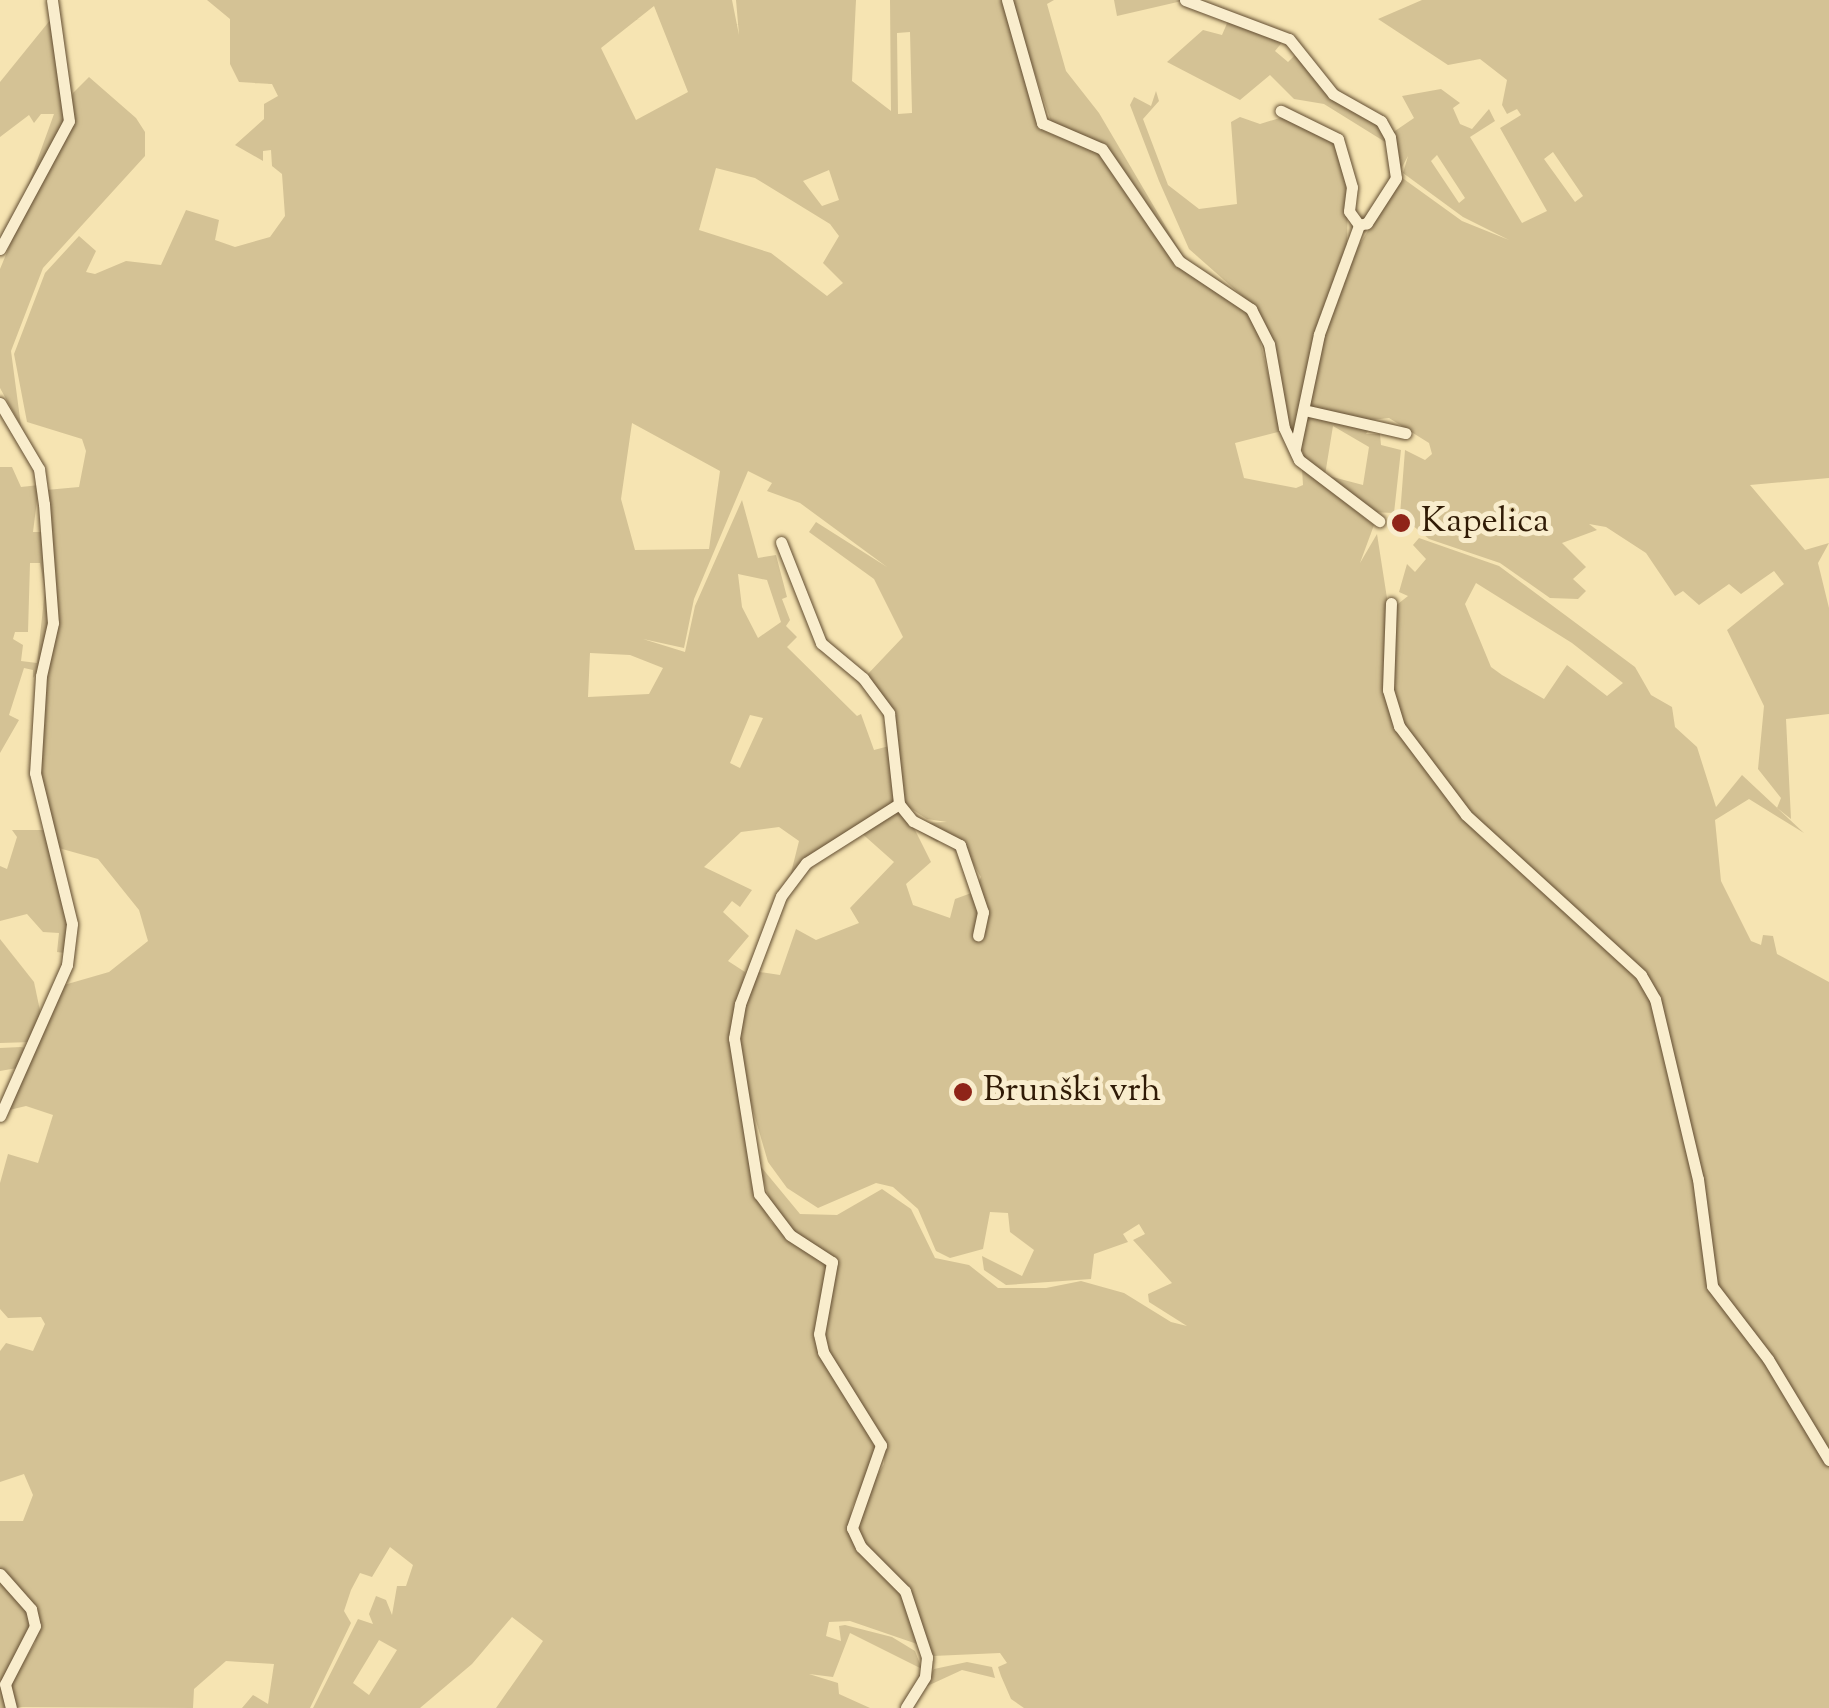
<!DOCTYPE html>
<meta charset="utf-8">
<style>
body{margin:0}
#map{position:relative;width:1829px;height:1708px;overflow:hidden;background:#f6e4b2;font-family:"Sorts Mill Goudy",serif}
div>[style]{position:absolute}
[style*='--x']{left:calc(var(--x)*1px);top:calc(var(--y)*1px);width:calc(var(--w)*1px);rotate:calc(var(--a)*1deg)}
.green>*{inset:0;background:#d4c295}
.roads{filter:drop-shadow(0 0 2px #624d31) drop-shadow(0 0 2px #624d31)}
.minor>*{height:11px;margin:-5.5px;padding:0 5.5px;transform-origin:5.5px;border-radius:5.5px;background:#f9edcd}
.dots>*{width:28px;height:28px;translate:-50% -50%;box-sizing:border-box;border:5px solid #f9edcd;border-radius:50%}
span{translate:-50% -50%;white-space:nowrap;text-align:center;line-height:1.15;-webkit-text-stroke:10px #f9edcd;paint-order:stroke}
.poi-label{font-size:35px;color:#301b06}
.left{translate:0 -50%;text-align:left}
</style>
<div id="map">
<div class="green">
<div style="clip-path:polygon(evenodd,207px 0,732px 0,739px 35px,736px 0,856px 0,852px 81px,891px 111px,890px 0,1004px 0,1039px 129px,1106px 156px,1175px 262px,1254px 316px,1282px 431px,1235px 443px,1244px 478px,1296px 488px,1303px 485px,1302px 469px,1374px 525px,1360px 563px,1377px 534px,1389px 611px,1408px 596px,1399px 592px,1407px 564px,1415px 572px,1426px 559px,1413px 545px,1419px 538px,1499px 566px,1635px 667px,1651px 695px,1672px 707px,1675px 727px,1697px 747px,1716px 807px,1742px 775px,1804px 833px,1749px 799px,1715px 820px,1721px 881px,1751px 941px,1761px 945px,1763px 935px,1773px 936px,1777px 954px,1829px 982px,1829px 1708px,1024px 1708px,1011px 1699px,1001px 1676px,998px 1667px,1007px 1663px,1000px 1653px,933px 1656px,909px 1594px,859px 1538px,860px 1505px,884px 1464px,885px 1440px,824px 1345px,835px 1258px,795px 1235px,775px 1215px,757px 1162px,800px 1214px,837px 1215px,882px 1189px,911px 1209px,935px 1258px,969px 1265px,998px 1288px,1046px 1288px,1081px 1281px,1124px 1293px,1171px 1322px,1187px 1326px,1149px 1302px,1148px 1294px,1172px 1283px,1133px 1240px,1145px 1234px,1139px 1224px,1123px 1234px,1128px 1242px,1094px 1254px,1091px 1279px,1006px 1285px,984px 1270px,982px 1256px,1022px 1276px,1034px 1250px,1010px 1232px,1008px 1213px,990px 1212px,983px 1249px,950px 1258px,936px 1251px,918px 1209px,893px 1187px,876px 1183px,818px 1208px,787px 1188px,768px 1162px,735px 1049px,753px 971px,780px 975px,796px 929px,816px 940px,859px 923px,850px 908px,894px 862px,858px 830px,890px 810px,922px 823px,947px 822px,927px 819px,904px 804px,895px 724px,866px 676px,903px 637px,874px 579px,809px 532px,816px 522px,887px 567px,800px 503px,767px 491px,772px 483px,748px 471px,694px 599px,684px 648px,643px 639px,685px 652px,695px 606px,742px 500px,758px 558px,776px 555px,787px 597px,782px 599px,790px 620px,786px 626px,797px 637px,787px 647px,857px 716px,861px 714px,874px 750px,893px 745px,898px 800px,804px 861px,790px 877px,799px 841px,779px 827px,741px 832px,704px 867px,752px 890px,740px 907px,732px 901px,723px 912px,749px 936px,728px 961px,745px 972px,731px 1047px,747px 1112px,751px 1183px,771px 1222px,830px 1266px,817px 1344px,879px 1454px,852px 1507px,849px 1533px,902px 1595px,920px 1645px,850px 1621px,829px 1622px,826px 1636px,841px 1641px,839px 1626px,845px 1625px,892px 1637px,915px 1651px,922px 1669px,850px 1633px,833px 1677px,809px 1674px,838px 1683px,839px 1694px,870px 1708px,496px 1708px,543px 1641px,512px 1617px,472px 1664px,420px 1708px,313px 1708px,358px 1619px,373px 1624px,369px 1614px,376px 1596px,386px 1600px,392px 1615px,397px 1586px,406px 1586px,413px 1565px,390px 1547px,372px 1577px,360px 1573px,351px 1590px,344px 1611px,351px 1623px,310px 1708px,242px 1708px,253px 1695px,268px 1704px,274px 1664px,226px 1661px,194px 1689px,193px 1708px,16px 1707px,9px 1686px,35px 1643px,38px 1624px,32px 1602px,0 1570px,0 1521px,23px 1521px,33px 1495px,24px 1474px,0 1482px,0 1351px,6px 1343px,33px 1351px,45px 1324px,41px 1317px,8px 1318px,0 1309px,0 1183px,8px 1154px,38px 1163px,53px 1115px,26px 1106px,5px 1111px,64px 985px,109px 972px,148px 941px,139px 910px,98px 859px,55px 847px,40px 788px,46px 674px,57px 619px,46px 490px,79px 487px,86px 451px,82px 439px,27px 422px,14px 354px,45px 273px,79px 236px,96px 251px,86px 272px,95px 274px,126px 261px,161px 265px,186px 210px,219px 220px,215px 240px,235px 247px,270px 237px,285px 216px,282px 174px,272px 166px,271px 150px,263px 151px,263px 161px,235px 145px,264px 119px,264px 104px,278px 96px,272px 84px,239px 82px,230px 64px,230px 19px,207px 0,654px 6px,688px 92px,636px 120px,601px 48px,654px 6px,207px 0,910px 32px,912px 113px,898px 114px,897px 33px,910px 32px,207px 0,716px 168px,755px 178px,830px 224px,839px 236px,823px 263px,843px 283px,827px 296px,771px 253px,699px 230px,716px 168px,207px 0,829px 170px,839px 200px,822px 206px,803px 181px,829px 170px,207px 0,632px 423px,720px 471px,709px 549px,635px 550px,621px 499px,632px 423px,207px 0,738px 574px,767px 580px,781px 622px,758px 638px,742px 607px,738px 574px,207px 0,1476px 583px,1572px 643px,1623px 683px,1607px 696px,1567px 665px,1544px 699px,1502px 675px,1491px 667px,1465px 604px,1476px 583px,207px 0,590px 653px,630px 655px,663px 668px,649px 694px,588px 697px,590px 653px,207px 0,750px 715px,763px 718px,740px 768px,730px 763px,750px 715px,207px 0,914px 828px,937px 842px,957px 837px,981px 877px,974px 892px,955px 899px,950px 918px,913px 905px,906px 884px,931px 862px,914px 828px,207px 0,379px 1640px,397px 1650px,369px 1695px,353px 1683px,379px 1640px)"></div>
<div style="clip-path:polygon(1010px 0,1054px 0,1047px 4px,1066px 71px,1099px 113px,1189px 266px,1107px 149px,1089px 137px,1054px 130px)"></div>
<div style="clip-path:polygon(1114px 0,1181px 0,1182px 1px,1117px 16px)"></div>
<div style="clip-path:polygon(evenodd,1422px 0,1829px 0,1829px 478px,1750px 485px,1805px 550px,1829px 543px,1818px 563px,1829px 608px,1829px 714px,1786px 719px,1791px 819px,1777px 808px,1781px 798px,1758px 769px,1764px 706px,1727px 630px,1784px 584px,1774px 571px,1741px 594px,1729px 584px,1699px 605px,1683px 591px,1675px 596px,1646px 553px,1606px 527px,1589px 524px,1597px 530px,1562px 543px,1586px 567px,1573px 579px,1586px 591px,1578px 599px,1550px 598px,1500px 563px,1429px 539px,1400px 515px,1405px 450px,1425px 460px,1432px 454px,1429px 443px,1389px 418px,1354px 422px,1308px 407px,1321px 345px,1353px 255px,1401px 177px,1462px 221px,1509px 240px,1463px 217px,1403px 173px,1408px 156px,1400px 171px,1392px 133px,1414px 118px,1402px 96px,1441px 89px,1460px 103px,1453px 108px,1460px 124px,1472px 129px,1489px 109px,1495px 121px,1470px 137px,1522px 223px,1547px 211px,1500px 128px,1521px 115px,1517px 109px,1507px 114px,1502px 105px,1507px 80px,1480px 59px,1448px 65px,1378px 19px,1422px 0,1553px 152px,1583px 196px,1575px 202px,1544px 159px,1553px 152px,1422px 0,1437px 155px,1465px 198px,1459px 203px,1431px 161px,1437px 155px)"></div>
<div style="clip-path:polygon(51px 19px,65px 119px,26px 191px,54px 114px,41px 114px,34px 123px,29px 115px,0 137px,0 82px)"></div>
<div style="clip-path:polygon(1228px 21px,1284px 40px,1275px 51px,1288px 62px,1298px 52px,1316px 80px,1374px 119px,1390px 145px,1324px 104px,1294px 99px,1270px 75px,1240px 100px,1167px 62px,1203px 30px,1222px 35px)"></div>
<div style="clip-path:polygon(89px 77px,136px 118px,145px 132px,145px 156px,43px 268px,11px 351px,21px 426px,0 388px,0 269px,73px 93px)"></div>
<div style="clip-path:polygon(1156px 91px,1159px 101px,1143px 119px,1168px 185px,1199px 209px,1237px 204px,1231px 122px,1240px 117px,1260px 124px,1283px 117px,1332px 137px,1348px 188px,1347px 249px,1291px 435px,1249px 302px,1189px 249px,1159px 181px,1130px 105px,1134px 97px,1151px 106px)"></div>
<div style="clip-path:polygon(evenodd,1307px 417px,1371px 426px,1366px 434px,1380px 434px,1381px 445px,1401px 450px,1394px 513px,1370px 512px,1305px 463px,1300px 437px,1307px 417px,1333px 426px,1369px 447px,1363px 485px,1325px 475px,1333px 426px)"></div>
<div style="clip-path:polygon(evenodd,0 467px,12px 467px,21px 487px,39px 485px,33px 532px,44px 532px,51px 608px,39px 670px,33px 678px,33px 670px,24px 668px,9px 715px,19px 720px,0 753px,0 467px,30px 563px,40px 563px,45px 590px,37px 663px,21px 661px,23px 645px,13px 639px,15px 632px,28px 632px,30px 563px)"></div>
<div style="clip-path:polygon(12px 830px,44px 830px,69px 917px,65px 953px,57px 952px,59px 933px,43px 932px,27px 914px,0 921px,0 866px,7px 869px,17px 837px)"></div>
<div style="clip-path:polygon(0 939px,34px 982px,42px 1020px,32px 1042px,0 1043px)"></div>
<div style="clip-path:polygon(0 1048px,21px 1047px,29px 1049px,17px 1068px,0 1071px)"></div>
<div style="clip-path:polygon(0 1579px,27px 1608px,30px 1622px,28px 1639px,2px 1687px,5px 1708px,0 1708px)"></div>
<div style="clip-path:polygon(967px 1662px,992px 1667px,995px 1678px,962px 1670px,923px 1688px,934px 1669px)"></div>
</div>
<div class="roads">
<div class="minor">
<div style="--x:1007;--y:0;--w:128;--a:74.1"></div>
<div style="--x:1042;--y:123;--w:65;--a:23.4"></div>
<div style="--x:1102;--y:149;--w:136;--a:55.5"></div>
<div style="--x:1179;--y:261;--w:87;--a:33.7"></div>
<div style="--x:1251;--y:309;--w:39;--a:63"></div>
<div style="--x:1269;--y:344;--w:85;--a:79.9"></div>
<div style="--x:1284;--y:428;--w:35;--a:65"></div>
<div style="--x:1299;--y:460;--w:101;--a:37.3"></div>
<div style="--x:1185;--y:0;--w:111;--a:20.6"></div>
<div style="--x:1289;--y:39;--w:70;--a:51.3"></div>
<div style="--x:1333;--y:94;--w:55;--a:29.4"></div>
<div style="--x:1381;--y:121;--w:18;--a:61"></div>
<div style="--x:1390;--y:137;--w:41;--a:81.7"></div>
<div style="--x:1396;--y:178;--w:54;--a:122.8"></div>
<div style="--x:1367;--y:223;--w:8;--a:166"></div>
<div style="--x:1359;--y:225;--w:17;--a:-126"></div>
<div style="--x:1349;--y:211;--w:24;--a:-83"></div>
<div style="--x:1352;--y:187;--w:50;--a:-106.3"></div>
<div style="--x:1338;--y:139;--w:64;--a:-153.8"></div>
<div style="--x:0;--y:249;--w:145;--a:-61.7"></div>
<div style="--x:69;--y:121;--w:122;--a:-98"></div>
<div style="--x:0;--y:403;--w:77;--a:59.4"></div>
<div style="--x:39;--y:469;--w:35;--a:82"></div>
<div style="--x:44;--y:504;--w:119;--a:85.7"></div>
<div style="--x:53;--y:623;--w:54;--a:102.8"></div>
<div style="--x:41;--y:676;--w:97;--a:93.5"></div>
<div style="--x:35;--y:773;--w:155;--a:76.2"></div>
<div style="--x:72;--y:924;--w:41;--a:97"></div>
<div style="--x:67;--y:965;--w:165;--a:113.9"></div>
<div style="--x:1304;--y:410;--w:104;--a:12.8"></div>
<div style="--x:1295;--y:448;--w:116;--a:-78.1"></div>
<div style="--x:1319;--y:334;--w:116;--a:-69.8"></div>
<div style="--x:781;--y:542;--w:109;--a:68.4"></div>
<div style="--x:821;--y:643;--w:55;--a:39.8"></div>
<div style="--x:863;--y:678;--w:44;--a:53.4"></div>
<div style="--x:889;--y:713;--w:92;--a:83.7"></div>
<div style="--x:1391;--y:603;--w:87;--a:92"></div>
<div style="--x:1388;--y:690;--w:38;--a:73"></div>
<div style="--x:1399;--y:726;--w:111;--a:53"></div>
<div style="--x:1466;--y:815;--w:237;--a:42.4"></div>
<div style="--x:1641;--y:975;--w:28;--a:60"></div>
<div style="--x:1655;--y:999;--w:185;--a:76.6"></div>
<div style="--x:1698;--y:1179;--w:108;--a:82.5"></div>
<div style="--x:1712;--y:1286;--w:92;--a:52.5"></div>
<div style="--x:1768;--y:1359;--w:118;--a:58.9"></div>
<div style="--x:899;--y:804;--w:110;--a:147.6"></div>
<div style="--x:806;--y:863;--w:41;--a:127.1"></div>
<div style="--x:781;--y:896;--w:116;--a:110.8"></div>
<div style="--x:740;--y:1004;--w:35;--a:100"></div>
<div style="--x:734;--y:1038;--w:158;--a:80.9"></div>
<div style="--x:759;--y:1194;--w:51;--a:52.9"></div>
<div style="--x:790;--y:1235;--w:50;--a:32.7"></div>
<div style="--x:832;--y:1262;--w:73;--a:100.2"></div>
<div style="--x:819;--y:1334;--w:18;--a:77"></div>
<div style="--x:823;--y:1352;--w:110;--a:58.1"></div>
<div style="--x:881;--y:1445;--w:88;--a:109.3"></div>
<div style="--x:852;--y:1528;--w:21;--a:65"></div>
<div style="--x:861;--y:1547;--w:62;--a:45"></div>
<div style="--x:905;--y:1591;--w:70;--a:71.6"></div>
<div style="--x:927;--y:1657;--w:20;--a:96"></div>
<div style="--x:925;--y:1677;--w:36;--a:122"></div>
<div style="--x:899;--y:804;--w:22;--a:51"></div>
<div style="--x:913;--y:821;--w:53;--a:27.1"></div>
<div style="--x:960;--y:845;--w:71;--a:71.1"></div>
<div style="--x:983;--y:912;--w:24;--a:102"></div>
<div style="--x:0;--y:1574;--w:47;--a:48.5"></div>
<div style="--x:31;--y:1609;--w:17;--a:77"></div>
<div style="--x:35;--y:1626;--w:65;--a:117.3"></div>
<div style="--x:5;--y:1684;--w:25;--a:76"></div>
</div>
</div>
<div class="dots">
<div style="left:1401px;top:523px;background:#8f2418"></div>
<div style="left:963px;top:1092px;background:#8f2418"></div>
</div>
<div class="poi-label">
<span class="left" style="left:1421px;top:523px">Kapelica</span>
<span class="left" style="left:983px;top:1092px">Brunški vrh</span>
</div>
</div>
